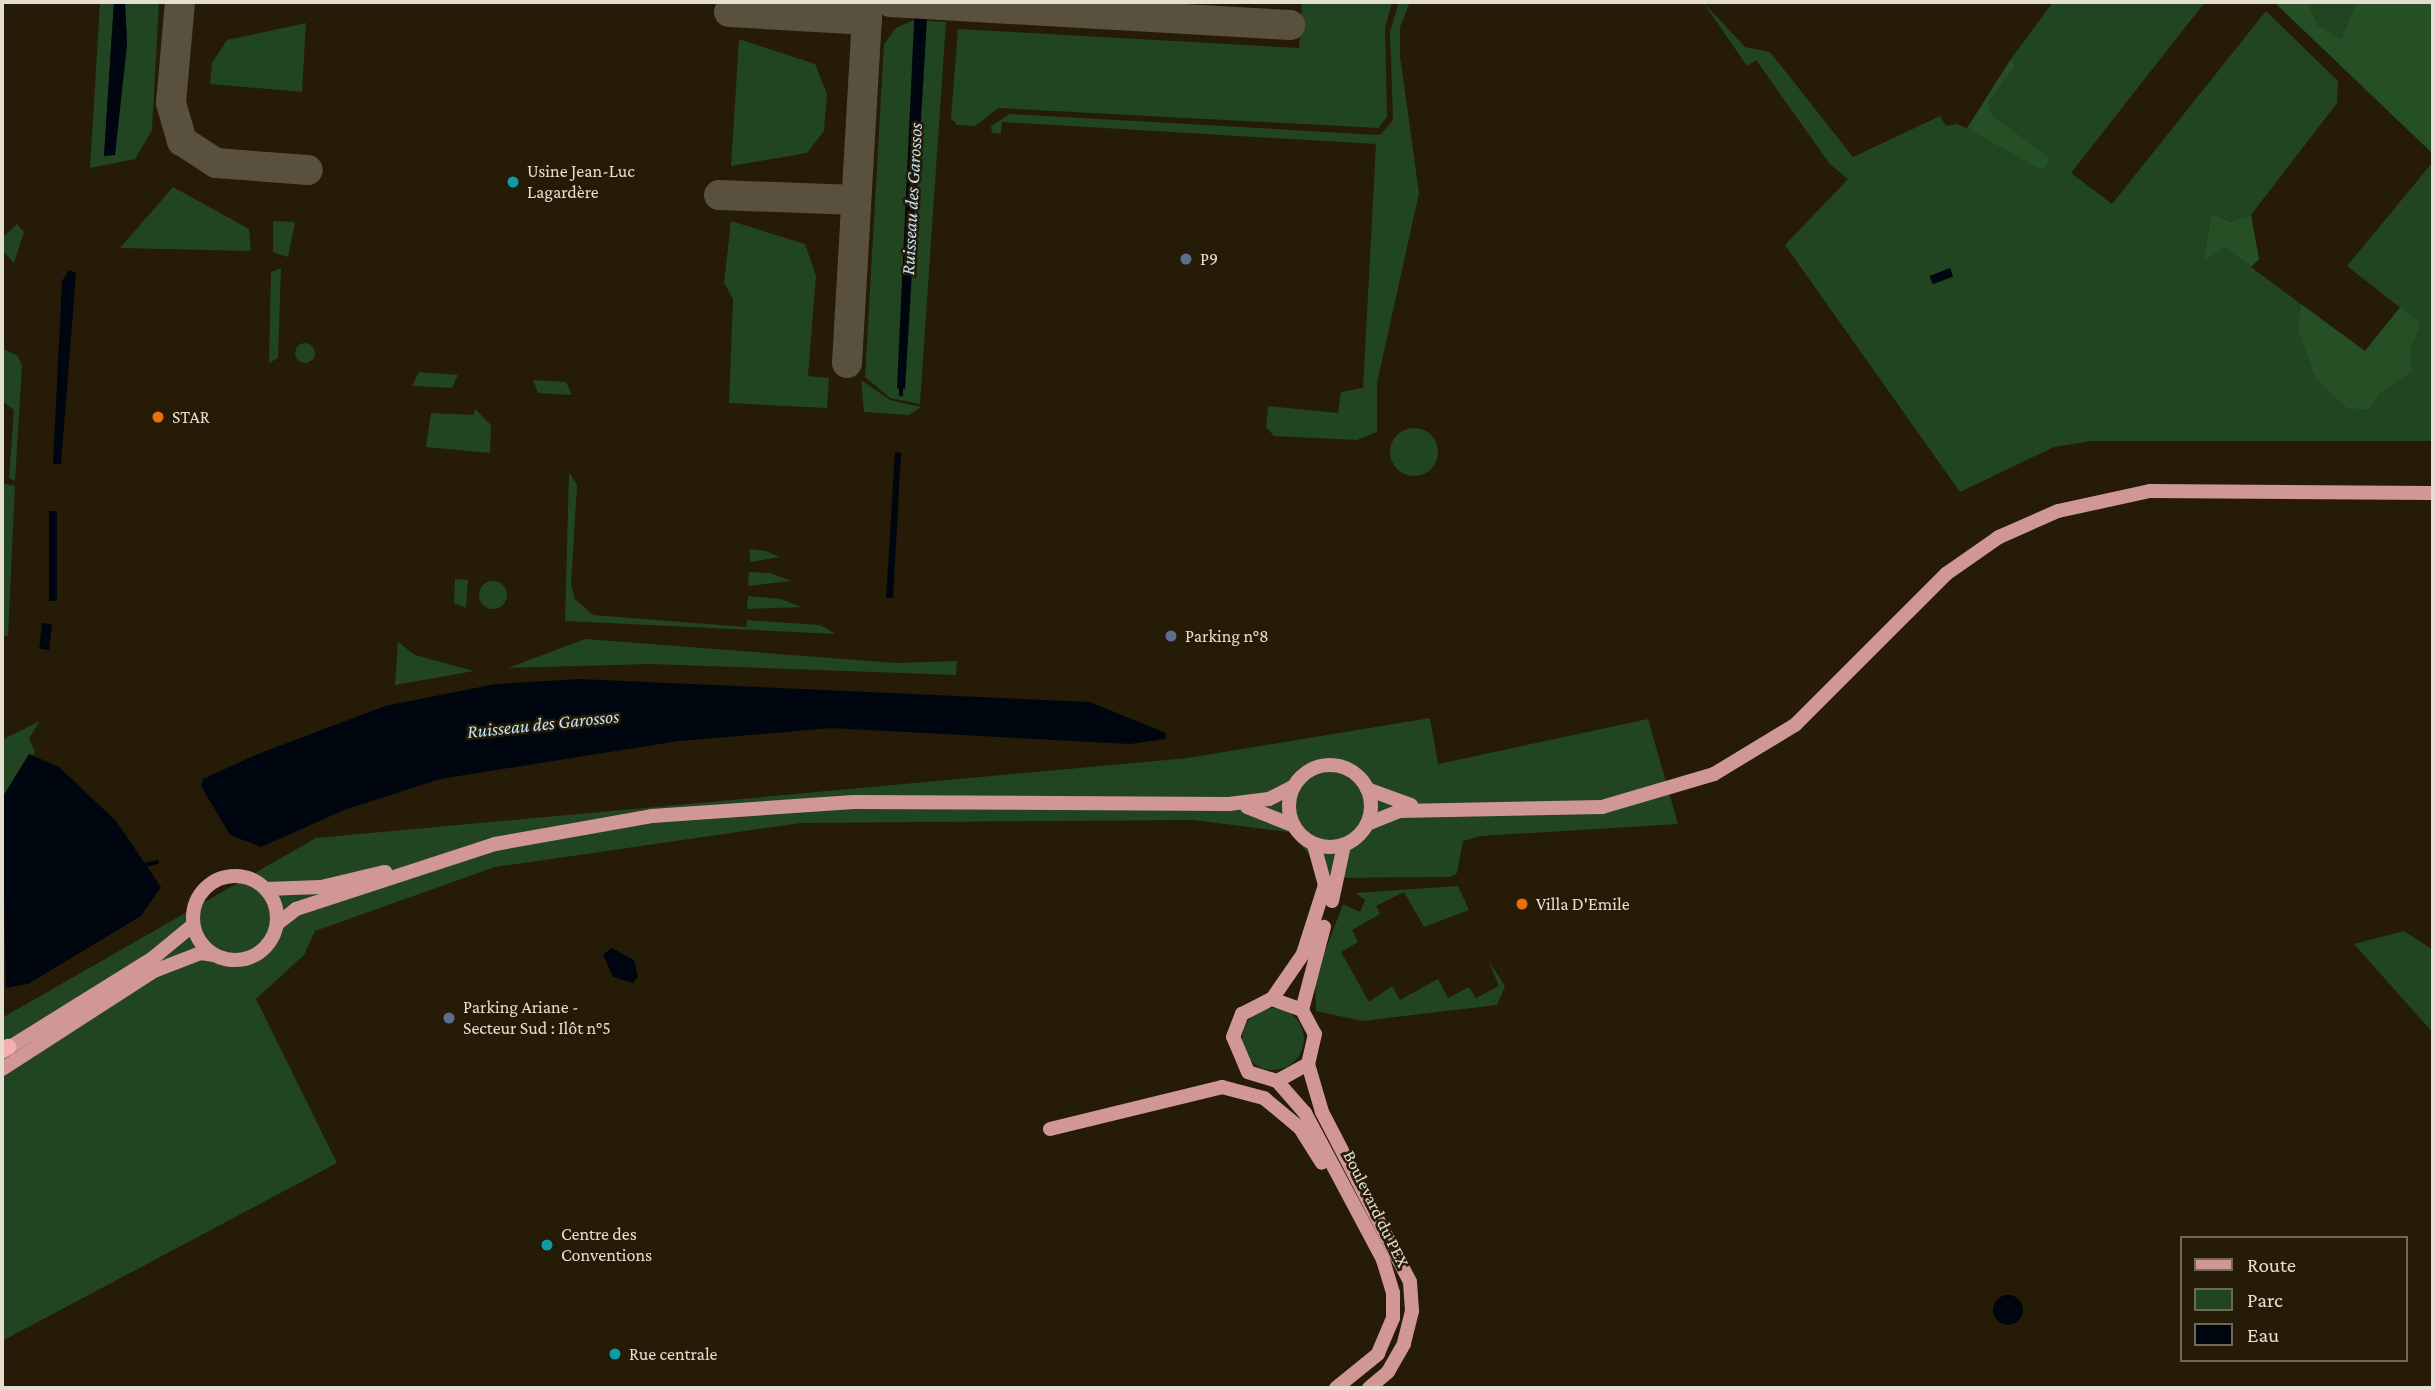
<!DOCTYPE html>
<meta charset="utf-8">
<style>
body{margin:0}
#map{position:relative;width:2435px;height:1390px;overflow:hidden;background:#251b06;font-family:"Crimson Pro",serif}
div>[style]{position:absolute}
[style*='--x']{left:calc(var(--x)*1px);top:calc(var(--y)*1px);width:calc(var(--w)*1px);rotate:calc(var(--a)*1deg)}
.green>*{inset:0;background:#214521}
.round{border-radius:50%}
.forest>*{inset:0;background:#254f25}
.water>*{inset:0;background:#00060f;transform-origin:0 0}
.stream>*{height:3.5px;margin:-1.75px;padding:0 1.75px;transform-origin:1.75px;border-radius:1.75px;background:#00060f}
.taxiway>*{height:30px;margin:-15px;padding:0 15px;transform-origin:15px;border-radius:15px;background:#59503e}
.major>*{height:14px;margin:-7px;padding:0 7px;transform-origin:7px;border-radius:7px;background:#d19797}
.major>.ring{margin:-7px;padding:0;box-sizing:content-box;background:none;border:14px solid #d19797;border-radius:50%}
.highway>*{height:16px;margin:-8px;padding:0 8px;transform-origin:8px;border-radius:8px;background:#f6afaf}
.dots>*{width:19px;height:19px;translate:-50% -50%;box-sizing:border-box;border:4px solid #251b06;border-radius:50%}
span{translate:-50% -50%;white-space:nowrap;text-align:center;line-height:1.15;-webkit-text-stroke:5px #251b06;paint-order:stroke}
.poi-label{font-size:18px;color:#e4ded1}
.left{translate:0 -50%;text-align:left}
.street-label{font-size:18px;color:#e4ded1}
.water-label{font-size:19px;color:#c3e3f9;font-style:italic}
.frame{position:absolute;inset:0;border:4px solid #e4ded1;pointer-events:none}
.legend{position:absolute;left:2180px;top:1236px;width:228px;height:126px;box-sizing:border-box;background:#251b06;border:2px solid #716957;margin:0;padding:9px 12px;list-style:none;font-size:21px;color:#e4ded1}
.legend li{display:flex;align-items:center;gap:14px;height:35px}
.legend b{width:35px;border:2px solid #716957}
</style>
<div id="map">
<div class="green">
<div style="clip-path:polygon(100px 2px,114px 2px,104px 155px,127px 46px,125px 2px,159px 2px,152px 130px,135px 159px,90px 168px)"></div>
<div style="clip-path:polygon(1297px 2px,1392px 2px,1385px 28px,1387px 117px,1378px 128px,998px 108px,975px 126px,957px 125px,951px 118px,958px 29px,1299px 48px,1302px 3px)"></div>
<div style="clip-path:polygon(1399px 2px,1410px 2px,1400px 27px,1400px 56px,1419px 193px,1377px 383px,1377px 432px,1357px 440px,1274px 436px,1266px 427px,1268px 406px,1338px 413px,1341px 392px,1363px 388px,1376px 144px,1002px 122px,1001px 134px,992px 133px,991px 126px,1010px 114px,1380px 135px,1393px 120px,1390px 32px)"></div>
<div style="clip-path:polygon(1703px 2px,1745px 47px,1770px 52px,1853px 157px,1940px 116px,1946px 126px,1957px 124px,1985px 136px,2043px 171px,2051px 158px,1992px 115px,1988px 103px,2015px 67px,2011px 59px,2053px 2px,2205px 2px,2071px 173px,2112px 204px,2266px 11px,2338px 81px,2337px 103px,2251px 215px,2230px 222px,2211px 213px,2204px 259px,2225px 248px,2301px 304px,2297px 327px,2314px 377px,2370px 410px,2380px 394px,2412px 372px,2411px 350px,2421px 324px,2347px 266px,2432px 163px,2433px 441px,2092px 441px,2054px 447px,1960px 492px,1785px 245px,1848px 179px,1829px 163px,1756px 60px,1747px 66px)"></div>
<div style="clip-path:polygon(2322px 2px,2356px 2px,2341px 39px,2318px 25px,2310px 7px)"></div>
<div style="clip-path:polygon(914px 20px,946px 22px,920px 404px,890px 398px,865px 377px,884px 44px,896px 28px)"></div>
<div style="clip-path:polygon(306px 23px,302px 92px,210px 84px,212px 63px,227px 40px)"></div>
<div style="clip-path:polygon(739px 39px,815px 64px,827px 94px,824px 131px,807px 153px,731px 166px)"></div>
<div style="clip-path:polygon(173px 187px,249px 229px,251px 251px,120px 248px)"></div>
<div style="clip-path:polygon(273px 221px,295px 222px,288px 257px,273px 252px)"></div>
<div style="clip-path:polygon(731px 221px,805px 244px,816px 276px,808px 376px,829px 378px,827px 408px,729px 403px,733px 299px,724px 283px)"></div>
<div style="clip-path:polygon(17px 224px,24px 232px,14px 263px,2px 250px,2px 238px)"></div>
<div style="clip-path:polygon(281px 268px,278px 358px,269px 363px,271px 272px)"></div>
<div class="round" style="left:295px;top:343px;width:20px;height:20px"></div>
<div style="clip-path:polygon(2px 348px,18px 356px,22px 366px,15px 481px,9px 478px,14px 410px,2px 401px)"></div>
<div style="clip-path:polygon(419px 372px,458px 375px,452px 388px,412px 386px)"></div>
<div style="clip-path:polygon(533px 380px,566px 382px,572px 395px,538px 393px)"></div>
<div style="clip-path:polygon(861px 380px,890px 400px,921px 407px,909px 415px,864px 412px)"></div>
<div style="clip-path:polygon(475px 409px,491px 425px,490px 453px,426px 447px,431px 413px,474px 415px)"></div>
<div class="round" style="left:1390px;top:428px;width:48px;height:48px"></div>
<div style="clip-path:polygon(569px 472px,577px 485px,571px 585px,575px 599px,593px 615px,746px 627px,747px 620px,820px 625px,836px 634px,565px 621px)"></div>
<div style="clip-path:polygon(2px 483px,15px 486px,8px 636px,2px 635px)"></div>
<div style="clip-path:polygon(750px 549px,766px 551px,780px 557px,750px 562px)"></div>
<div style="clip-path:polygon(749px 572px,770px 573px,791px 581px,748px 586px)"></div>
<div style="clip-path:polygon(455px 579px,468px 580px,466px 608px,454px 603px)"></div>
<div class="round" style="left:479px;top:581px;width:28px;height:28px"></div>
<div style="clip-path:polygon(748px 596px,781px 599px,801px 607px,747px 609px)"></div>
<div style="clip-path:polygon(585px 639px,896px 663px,957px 661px,956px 675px,650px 664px,508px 668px)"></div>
<div style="clip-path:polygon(398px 642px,415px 655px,474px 671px,395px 685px)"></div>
<div style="clip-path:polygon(1430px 718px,1438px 764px,1648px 719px,1678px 824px,1481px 836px,1463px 841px,1457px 873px,1450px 877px,1320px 878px,1315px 861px,1289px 832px,1193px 820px,801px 823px,495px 867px,315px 931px,304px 955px,256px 999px,337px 1163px,2px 1341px,2px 1018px,316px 838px,1188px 758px)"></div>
<div style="clip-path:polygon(40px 721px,29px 738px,35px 752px,2px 798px,2px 740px)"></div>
<div style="clip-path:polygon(1458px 886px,1469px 910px,1424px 927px,1404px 892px,1376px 906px,1380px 914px,1352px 930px,1358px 942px,1341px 952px,1369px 1002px,1392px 986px,1400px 1000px,1438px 979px,1448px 998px,1469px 987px,1476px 998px,1499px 986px,1488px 960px,1505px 986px,1497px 1005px,1362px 1021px,1316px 1011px,1315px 978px,1343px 904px,1360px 912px,1365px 900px,1355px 893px)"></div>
<div style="clip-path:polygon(2404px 931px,2433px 950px,2433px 1033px,2354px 944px)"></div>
<div class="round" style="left:1242px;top:1008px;width:62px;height:62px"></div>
</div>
<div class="forest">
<div style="clip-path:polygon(2274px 2px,2322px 2px,2310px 7px,2318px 25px,2341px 39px,2356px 2px,2433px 2px,2433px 154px)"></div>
<div style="clip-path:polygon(2011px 59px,2015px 67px,1988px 103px,1992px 115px,2051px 158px,2043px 171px,1967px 128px)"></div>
<div style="clip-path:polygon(2211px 213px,2230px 222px,2251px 215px,2259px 259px,2251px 267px,2225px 248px,2204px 260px)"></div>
<div style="clip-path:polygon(2301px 304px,2365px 351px,2401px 306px,2421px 324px,2411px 350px,2412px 372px,2380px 394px,2370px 410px,2347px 408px,2314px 377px,2297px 327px)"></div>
</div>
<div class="water">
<div style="clip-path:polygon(114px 2px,125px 2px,127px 45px,115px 155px,104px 156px)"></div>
<div style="clip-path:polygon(915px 2px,928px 2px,905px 389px,897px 388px)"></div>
<div style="left:1950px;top:268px;width:9px;height:22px;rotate:69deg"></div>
<div style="clip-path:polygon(69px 270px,76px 273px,61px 464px,53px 464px,62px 281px)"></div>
<div style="clip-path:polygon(895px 452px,901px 453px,893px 598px,886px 598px)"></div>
<div style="left:49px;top:511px;width:8px;height:90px"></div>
<div style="left:42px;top:623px;width:10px;height:26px;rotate:6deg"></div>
<div style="clip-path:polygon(579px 679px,1090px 702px,1166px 733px,1166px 739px,1130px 744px,831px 728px,679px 741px,440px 779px,344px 810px,261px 847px,230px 835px,201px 786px,203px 779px,253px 756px,385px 706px,496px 684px)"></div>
<div style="clip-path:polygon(29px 754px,59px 767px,116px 821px,161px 887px,141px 916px,28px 984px,6px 988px,2px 798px)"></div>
<div style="clip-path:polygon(612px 948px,634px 960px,638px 977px,633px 983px,613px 977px,603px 955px)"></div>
<div class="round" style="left:1993px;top:1295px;width:30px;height:30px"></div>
</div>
<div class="stream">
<div style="--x:901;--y:395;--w:10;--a:-90"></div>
<div style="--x:145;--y:865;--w:12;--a:-14"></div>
</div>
<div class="taxiway">
<div style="--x:180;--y:2;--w:101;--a:95.1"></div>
<div style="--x:171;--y:103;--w:40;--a:74"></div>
<div style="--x:182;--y:141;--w:40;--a:32.9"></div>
<div style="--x:216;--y:163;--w:92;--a:4.4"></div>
<div style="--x:890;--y:2;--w:401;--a:3.3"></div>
<div style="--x:729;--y:12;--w:138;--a:3.3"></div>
<div style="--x:719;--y:195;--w:137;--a:2.1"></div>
<div style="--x:847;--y:363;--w:362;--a:-86.7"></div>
</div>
<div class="major">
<div class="ring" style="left:1289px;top:765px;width:68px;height:68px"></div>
<div style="--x:1367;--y:789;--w:47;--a:20"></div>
<div style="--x:1247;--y:807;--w:48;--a:21.8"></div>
<div style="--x:1367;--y:824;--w:35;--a:-22"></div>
<div style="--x:1399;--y:811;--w:203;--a:-1.1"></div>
<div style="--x:1602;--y:807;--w:117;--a:-16.4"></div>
<div style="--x:1714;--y:774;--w:95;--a:-31.2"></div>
<div style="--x:1795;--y:725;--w:214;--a:-45"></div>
<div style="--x:1946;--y:574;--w:65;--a:-34.9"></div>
<div style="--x:1999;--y:537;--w:64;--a:-23.8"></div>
<div style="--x:2058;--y:511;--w:94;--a:-12.3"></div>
<div style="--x:2150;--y:491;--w:283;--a:0.4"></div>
<div class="ring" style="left:193px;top:876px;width:70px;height:70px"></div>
<div style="--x:266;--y:889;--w:55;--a:-2.1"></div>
<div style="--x:321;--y:887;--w:66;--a:-13.2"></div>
<div style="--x:1332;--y:901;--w:57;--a:-77.9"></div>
<div style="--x:277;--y:924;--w:24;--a:-38"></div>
<div style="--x:296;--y:909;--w:209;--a:-18.1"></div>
<div style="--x:495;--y:844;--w:159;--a:-10.1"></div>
<div style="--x:652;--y:816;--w:202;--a:-4"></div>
<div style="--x:854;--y:802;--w:375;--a:0.3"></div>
<div style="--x:1229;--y:804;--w:40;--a:-7.1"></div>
<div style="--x:1269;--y:799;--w:28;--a:-27"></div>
<div style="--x:1272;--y:999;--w:32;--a:20"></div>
<div style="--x:1302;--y:1010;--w:27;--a:62"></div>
<div style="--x:1315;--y:1034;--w:31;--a:103"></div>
<div style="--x:1308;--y:1064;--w:35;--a:151"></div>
<div style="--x:1277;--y:1081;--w:30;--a:-163"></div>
<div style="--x:1248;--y:1072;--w:38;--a:-113"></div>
<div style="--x:1233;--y:1037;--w:25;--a:-69"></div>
<div style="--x:1242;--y:1014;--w:34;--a:-27"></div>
<div style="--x:1272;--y:999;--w:55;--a:-55.4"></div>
<div style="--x:1303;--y:954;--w:72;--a:-72.3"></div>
<div style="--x:1325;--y:885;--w:41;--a:-105.4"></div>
<div style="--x:1302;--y:1010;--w:86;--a:-75.2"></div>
<div style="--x:2;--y:1052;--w:178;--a:-31.9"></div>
<div style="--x:153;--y:958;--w:52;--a:-39.5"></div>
<div style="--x:1308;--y:1064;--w:50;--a:73.7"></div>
<div style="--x:1322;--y:1112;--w:191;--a:62.6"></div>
<div style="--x:1410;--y:1282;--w:29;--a:86"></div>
<div style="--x:1412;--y:1311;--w:34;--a:104"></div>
<div style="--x:1404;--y:1344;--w:32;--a:120"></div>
<div style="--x:1388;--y:1372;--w:25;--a:140"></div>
<div style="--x:2;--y:1069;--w:181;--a:-32.8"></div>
<div style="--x:154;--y:971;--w:50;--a:-21"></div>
<div style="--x:201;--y:953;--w:13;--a:9"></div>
<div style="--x:1277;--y:1081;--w:43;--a:48.8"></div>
<div style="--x:1305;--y:1113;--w:166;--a:62"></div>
<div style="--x:1383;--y:1260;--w:34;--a:73"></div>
<div style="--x:1393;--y:1293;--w:25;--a:90"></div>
<div style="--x:1393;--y:1318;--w:39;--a:113"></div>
<div style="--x:1378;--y:1354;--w:54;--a:141"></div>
<div style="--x:1050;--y:1129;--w:177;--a:-13.7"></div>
<div style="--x:1222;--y:1087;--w:43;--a:14.7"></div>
<div style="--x:1264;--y:1098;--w:47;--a:39.8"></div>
<div style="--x:1300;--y:1128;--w:41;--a:57.8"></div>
</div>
<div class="highway">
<div style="--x:2;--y:1050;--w:7;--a:-27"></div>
</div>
<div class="dots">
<div style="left:513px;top:182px;background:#0f9aa8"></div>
<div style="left:1186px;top:259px;background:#5c6f8a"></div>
<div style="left:158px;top:417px;background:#e8710a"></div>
<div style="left:1171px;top:636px;background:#5c6f8a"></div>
<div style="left:1522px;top:904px;background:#e8710a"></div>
<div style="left:449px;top:1018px;background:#5c6f8a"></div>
<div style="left:547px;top:1245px;background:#0f9aa8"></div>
<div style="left:615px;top:1354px;background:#0f9aa8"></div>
</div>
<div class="poi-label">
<span class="left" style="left:527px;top:182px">Usine Jean-Luc<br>Lagardère</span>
<span class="left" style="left:1200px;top:259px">P9</span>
<span class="left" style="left:172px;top:417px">STAR</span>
<span class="left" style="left:1185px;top:636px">Parking n°8</span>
<span class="left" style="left:1536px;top:904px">Villa D'Emile</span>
<span class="left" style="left:463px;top:1018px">Parking Ariane -<br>Secteur Sud : Ilôt n°5</span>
<span class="left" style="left:561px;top:1245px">Centre des<br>Conventions</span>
<span class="left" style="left:629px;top:1354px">Rue centrale</span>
</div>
<div class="street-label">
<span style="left:1376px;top:1209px;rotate:64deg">Boulevard du PEX</span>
</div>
<div class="water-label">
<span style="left:912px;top:199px;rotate:-87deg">Ruisseau des Garossos</span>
<span style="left:543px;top:724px;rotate:-6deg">Ruisseau des Garossos</span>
</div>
<div class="frame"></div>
<ul class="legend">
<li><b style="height:9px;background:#d19797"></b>Route</li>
<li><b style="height:19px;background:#214521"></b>Parc</li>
<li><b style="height:19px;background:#00060f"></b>Eau</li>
</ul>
</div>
